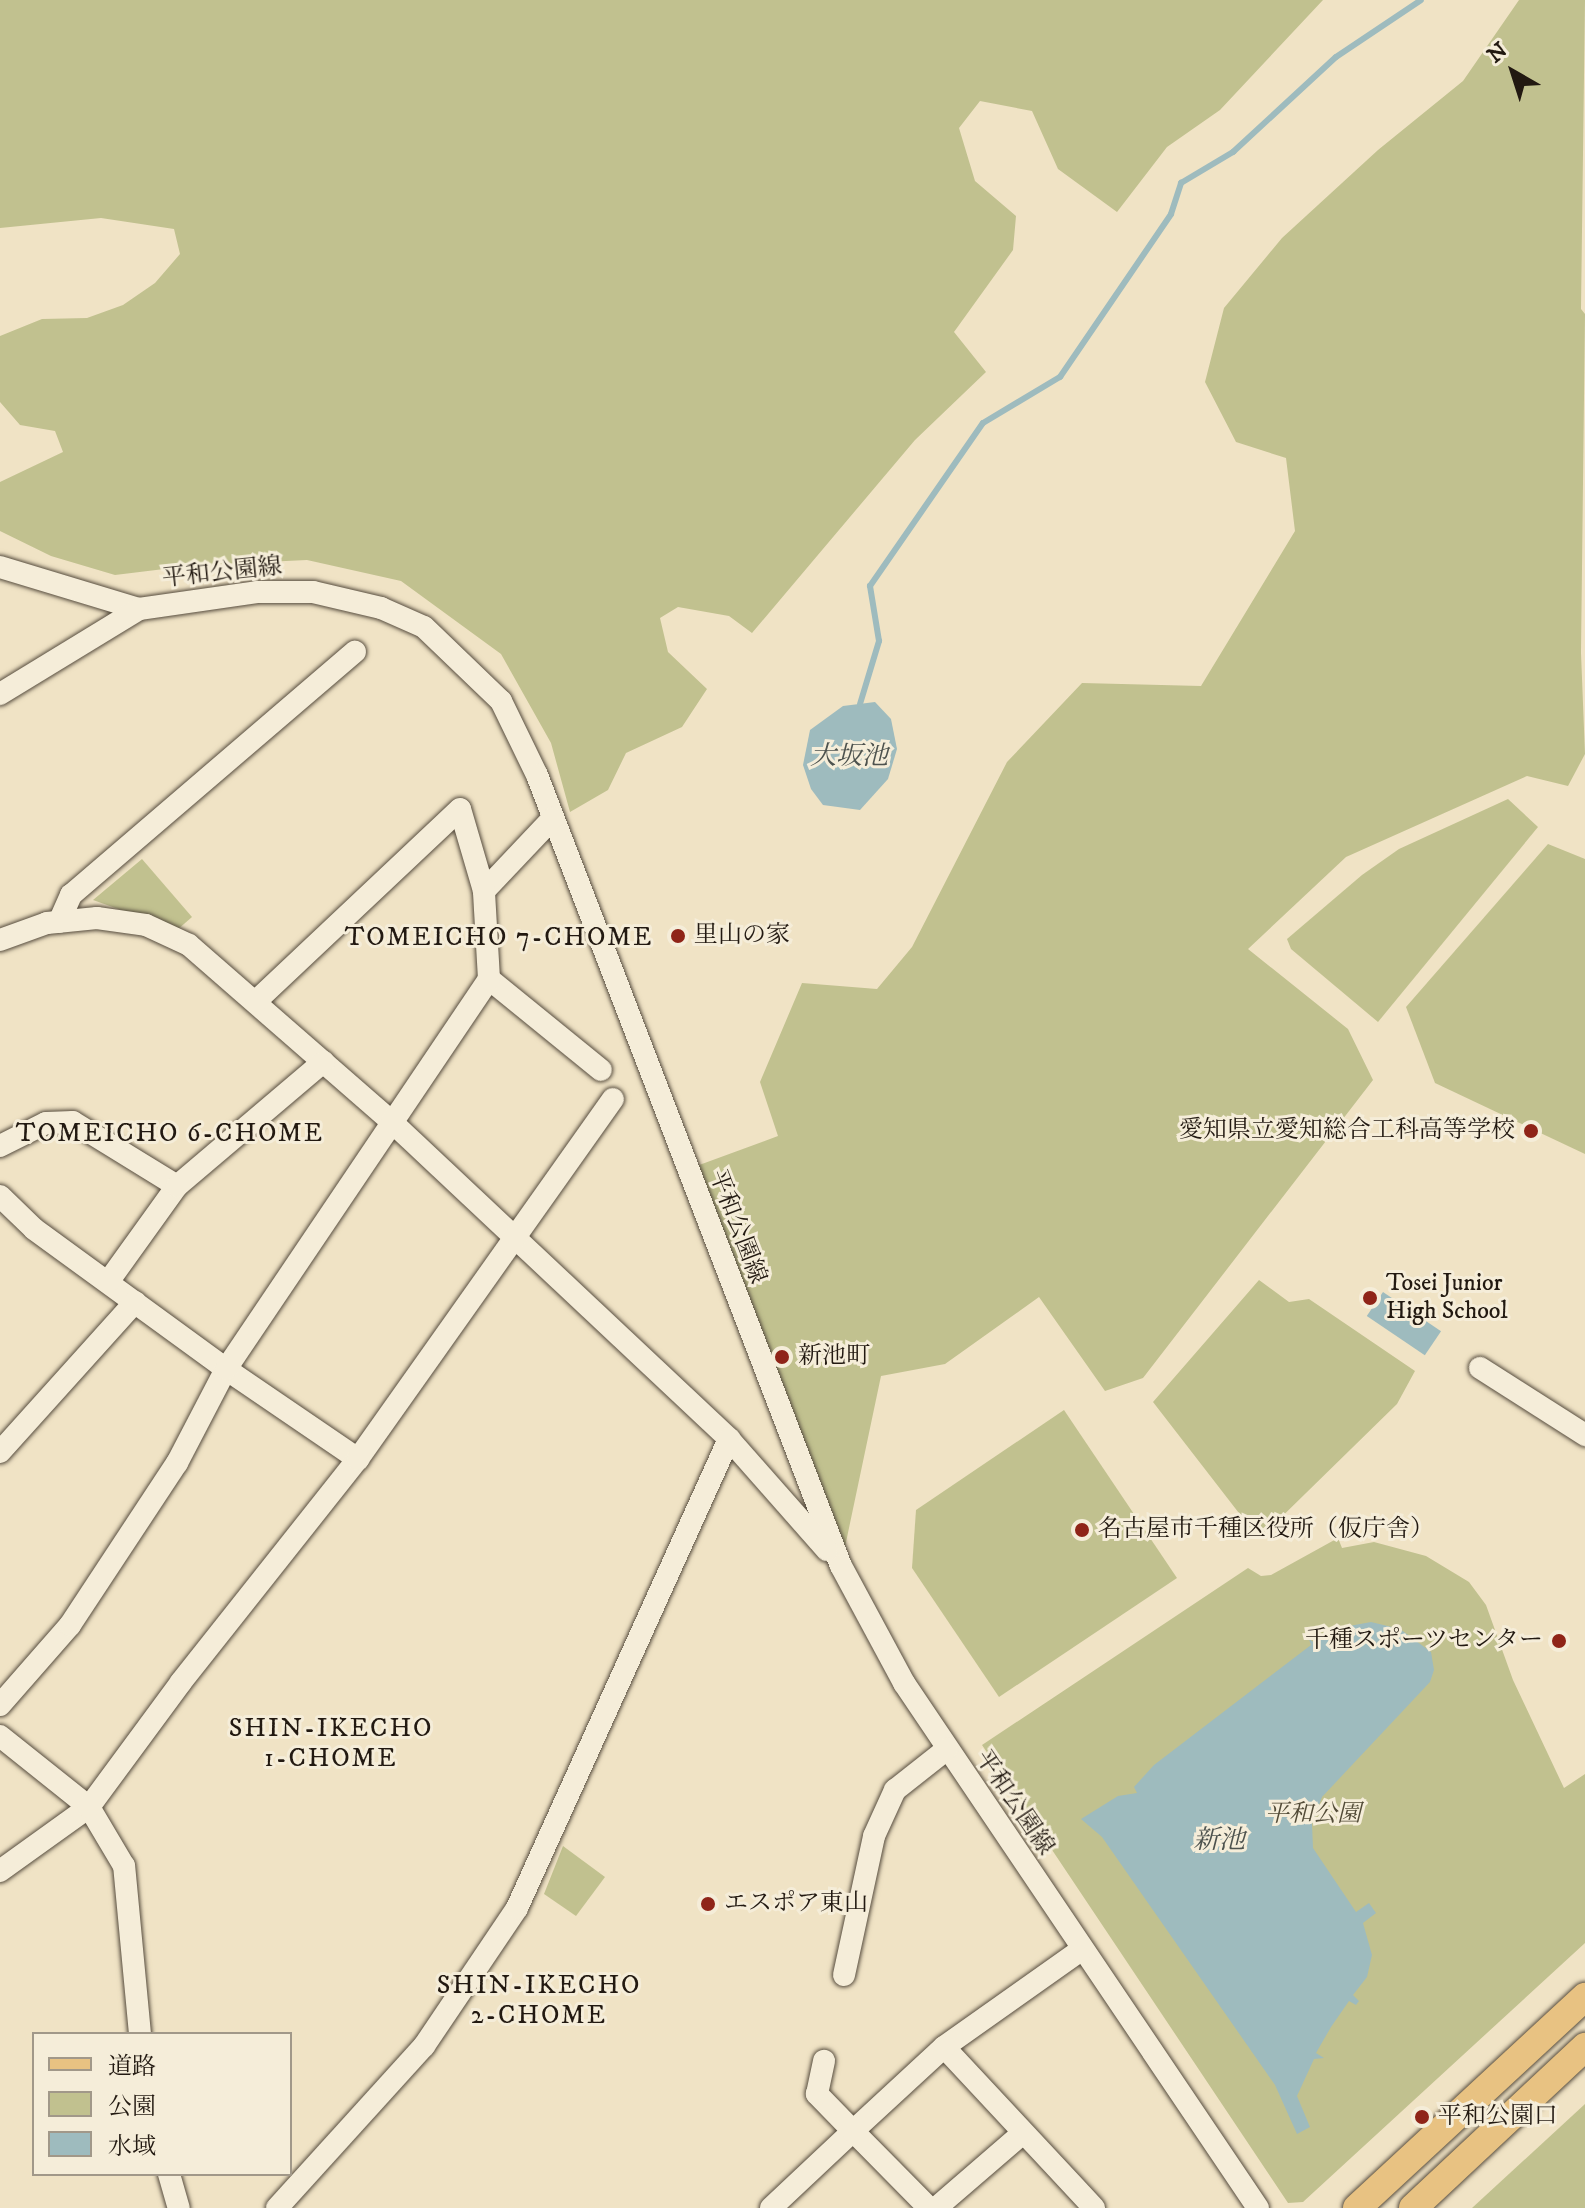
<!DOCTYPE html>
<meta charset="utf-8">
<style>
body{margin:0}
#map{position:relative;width:1585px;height:2208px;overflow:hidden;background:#f0e3c5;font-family:"IM FELL DW Pica","Noto Serif JP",serif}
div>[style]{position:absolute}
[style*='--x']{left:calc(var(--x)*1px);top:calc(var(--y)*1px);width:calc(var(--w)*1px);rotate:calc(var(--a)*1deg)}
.green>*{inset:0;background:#c1c18f}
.water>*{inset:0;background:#9ebbbe;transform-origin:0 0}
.stream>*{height:6px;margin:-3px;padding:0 3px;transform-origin:3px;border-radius:3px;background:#9ebbbe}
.roads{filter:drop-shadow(0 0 2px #564c3e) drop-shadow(0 0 2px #564c3e)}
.minor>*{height:22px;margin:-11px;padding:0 11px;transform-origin:11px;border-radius:11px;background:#f5edd9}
.major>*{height:28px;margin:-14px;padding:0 14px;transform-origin:14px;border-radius:14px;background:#e8c282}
.dots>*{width:22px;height:22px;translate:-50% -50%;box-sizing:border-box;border:4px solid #f5edd9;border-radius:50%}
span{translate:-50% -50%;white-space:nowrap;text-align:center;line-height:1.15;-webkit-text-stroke:6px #f5edd9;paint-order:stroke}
.street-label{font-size:24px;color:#221911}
.poi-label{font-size:24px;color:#221911}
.left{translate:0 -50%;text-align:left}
.right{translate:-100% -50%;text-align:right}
.park-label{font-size:24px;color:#524b37;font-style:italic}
.water-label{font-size:26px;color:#4d524e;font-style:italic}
.neighbourhood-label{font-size:26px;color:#221911;letter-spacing:2px}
.legend{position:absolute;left:32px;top:2032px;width:260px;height:144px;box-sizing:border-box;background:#f5edd9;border:2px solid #a19889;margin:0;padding:10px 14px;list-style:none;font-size:24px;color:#221911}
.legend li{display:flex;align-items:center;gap:16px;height:40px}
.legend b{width:40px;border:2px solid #a19889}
.north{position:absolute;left:1473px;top:32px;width:80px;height:80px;-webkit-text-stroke:6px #f5edd9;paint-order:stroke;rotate:321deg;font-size:22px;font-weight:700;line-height:32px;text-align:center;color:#221911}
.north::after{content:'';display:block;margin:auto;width:28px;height:36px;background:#221911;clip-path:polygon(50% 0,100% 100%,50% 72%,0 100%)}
</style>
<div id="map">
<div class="green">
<div style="clip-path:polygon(0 0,1323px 0,1220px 110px,1167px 147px,1117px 212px,1058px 169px,1032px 111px,980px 101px,959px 128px,975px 181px,1016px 216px,1013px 250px,954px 332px,986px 372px,915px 440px,752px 633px,729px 616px,678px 607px,660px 618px,668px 652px,707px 689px,682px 727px,626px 753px,608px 790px,570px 812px,551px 743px,501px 654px,401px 581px,307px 560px,197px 565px,115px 575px,51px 556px,0 531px,0 482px,63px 452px,55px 431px,20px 425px,0 402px,0 336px,42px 319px,87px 318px,123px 305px,155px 283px,180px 254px,174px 229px,101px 218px,0 228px)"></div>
<div style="clip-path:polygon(1519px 0,1585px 0,1581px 309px,1585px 314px,1581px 653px,1585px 754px,1568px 786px,1527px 776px,1346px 857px,1248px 949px,1348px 1029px,1373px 1080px,1143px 1378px,1105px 1391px,1039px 1297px,945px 1364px,881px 1376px,841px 1566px,691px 1168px,778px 1136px,760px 1082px,802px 983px,877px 989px,912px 947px,1007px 762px,1082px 683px,1201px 686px,1295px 531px,1286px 458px,1236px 442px,1205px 382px,1224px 308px,1282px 238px,1378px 150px,1463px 81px)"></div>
<div style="clip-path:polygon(1508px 799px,1538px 827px,1378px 1022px,1291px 949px,1287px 939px,1362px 875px,1399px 849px)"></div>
<div style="clip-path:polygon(1548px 844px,1585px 859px,1585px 1154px,1435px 1083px,1406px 1007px)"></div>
<div style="clip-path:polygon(142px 859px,192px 917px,177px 930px,93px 900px)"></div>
<div style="clip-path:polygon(1259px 1280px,1289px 1302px,1309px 1299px,1415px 1371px,1397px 1404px,1259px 1539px,1153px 1402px)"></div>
<div style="clip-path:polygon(1064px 1410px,1177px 1578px,999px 1697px,912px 1568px,916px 1510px)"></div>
<div style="clip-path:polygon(1338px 1538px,1342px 1548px,1374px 1542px,1426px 1556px,1469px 1582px,1486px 1605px,1513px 1680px,1564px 1788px,1585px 1774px,1585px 1943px,1303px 2202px,1288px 2203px,982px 1745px,1248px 1568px,1261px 1576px,1271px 1575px)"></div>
<div style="clip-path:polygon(563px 1846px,605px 1877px,576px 1916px,544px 1894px)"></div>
<div style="clip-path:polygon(1585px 2104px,1585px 2208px,1472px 2208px)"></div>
</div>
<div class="water">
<div style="clip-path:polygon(875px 702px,891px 719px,897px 749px,888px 779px,860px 810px,823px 805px,811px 789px,803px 765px,810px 730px,843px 706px)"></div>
<div style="left:1383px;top:1292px;width:70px;height:29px;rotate:34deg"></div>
<div style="clip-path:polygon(1371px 1622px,1400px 1629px,1431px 1652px,1434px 1670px,1430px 1682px,1322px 1797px,1312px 1824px,1313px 1848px,1356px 1912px,1369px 1903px,1376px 1913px,1363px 1923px,1372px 1955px,1367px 1977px,1353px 1995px,1359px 2001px,1356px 2005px,1349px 2001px,1331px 2027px,1316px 2053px,1324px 2058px,1314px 2059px,1297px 2096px,1310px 2127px,1297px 2134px,1275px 2085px,1102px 1837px,1081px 1819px,1118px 1796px,1137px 1793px,1134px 1787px,1154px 1765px,1311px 1645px,1309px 1639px,1315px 1643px,1344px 1627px)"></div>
</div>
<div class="stream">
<div style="--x:860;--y:704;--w:66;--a:-73.2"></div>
<div style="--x:879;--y:641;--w:56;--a:-99.3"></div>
<div style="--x:870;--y:586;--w:198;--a:-55.3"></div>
<div style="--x:983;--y:423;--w:90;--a:-30.9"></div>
<div style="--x:1060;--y:377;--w:197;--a:-55.7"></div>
<div style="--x:1171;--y:214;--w:33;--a:-72"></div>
<div style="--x:1181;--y:183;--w:61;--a:-30.8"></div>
<div style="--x:1233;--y:152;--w:140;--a:-42.7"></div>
<div style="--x:1336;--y:57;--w:102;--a:-33.8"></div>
</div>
<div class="roads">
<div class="minor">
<div style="--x:0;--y:567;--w:145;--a:16.8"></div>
<div style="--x:139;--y:609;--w:119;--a:-8.2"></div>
<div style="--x:257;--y:592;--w:56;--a:0"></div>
<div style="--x:313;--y:592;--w:70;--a:13.2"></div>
<div style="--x:381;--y:608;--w:47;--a:23.8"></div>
<div style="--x:424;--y:627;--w:107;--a:43.9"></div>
<div style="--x:501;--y:701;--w:82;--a:64.1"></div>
<div style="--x:537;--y:775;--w:847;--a:68.98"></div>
<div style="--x:841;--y:1566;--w:133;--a:61.7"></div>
<div style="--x:904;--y:1683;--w:633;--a:56.01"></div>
<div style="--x:0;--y:694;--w:163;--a:-31.4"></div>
<div style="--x:484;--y:891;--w:100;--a:-46.6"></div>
<div style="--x:59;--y:922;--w:30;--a:-66"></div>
<div style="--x:71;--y:895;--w:374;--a:-40.6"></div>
<div style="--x:0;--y:940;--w:50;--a:-19.9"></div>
<div style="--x:47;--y:923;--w:50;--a:-5.7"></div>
<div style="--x:97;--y:918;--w:49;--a:8.1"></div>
<div style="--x:146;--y:925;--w:47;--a:24.9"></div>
<div style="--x:189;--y:945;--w:272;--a:41.1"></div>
<div style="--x:394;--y:1124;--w:460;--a:43.2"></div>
<div style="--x:729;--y:1439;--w:148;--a:48.6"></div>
<div style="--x:489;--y:979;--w:144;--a:39.1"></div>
<div style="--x:0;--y:1146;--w:51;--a:-26.6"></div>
<div style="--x:46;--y:1123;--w:27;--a:-2"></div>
<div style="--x:73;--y:1122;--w:122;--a:31.6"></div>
<div style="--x:0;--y:1196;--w:47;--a:44.1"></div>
<div style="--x:34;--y:1229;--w:238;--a:36.1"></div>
<div style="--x:226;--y:1369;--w:160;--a:34.3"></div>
<div style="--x:108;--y:1282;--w:118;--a:-54.3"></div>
<div style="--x:177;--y:1186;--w:192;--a:-40.3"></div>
<div style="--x:1480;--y:1368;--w:125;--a:32.5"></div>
<div style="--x:0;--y:1452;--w:202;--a:-48"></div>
<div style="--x:0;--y:1705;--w:106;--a:-48.8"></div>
<div style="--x:70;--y:1625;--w:194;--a:-56.6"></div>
<div style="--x:177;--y:1463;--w:106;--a:-62.5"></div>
<div style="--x:226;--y:1369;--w:470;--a:-56"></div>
<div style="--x:489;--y:979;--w:88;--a:-93.3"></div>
<div style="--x:484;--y:891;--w:85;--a:-106.3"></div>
<div style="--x:460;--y:809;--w:280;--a:136.7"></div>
<div style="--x:0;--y:1736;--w:114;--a:38.6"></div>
<div style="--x:89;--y:1807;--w:110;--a:144.3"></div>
<div style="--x:1081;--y:1950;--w:168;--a:144.7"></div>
<div style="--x:944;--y:2047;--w:220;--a:47"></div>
<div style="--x:844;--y:1975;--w:142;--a:-77.8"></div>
<div style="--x:874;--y:1836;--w:51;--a:-65.5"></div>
<div style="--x:895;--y:1790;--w:66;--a:-38.3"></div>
<div style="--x:140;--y:2034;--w:169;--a:-95.4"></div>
<div style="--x:124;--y:1866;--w:69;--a:-120.7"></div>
<div style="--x:89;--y:1807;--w:155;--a:-53.6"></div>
<div style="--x:181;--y:1682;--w:285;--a:-51.6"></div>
<div style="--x:358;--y:1459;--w:441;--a:-54.7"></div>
<div style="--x:169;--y:2174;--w:35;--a:74"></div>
<div style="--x:277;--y:2208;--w:219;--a:-47.8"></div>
<div style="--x:424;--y:2046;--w:166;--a:-56"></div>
<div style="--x:517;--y:1908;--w:515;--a:-65.68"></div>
<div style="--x:771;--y:2208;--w:112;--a:-43.2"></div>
<div style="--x:853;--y:2131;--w:52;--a:-134.2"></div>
<div style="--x:817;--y:2094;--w:34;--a:-78"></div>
<div style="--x:929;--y:2208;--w:108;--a:-134.6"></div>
<div style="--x:853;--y:2131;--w:124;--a:-42.7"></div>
<div style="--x:936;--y:2208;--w:115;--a:-40.8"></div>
</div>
<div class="major">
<div style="--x:1357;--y:2208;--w:311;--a:-42.8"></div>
<div style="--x:1413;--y:2208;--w:236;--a:-43.1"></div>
</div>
</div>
<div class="dots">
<div style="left:678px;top:936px;background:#8f2418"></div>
<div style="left:1531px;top:1131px;background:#8f2418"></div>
<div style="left:1370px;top:1298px;background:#8f2418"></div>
<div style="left:782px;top:1357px;background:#8f2418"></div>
<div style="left:1082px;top:1530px;background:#8f2418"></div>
<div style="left:1559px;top:1641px;background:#8f2418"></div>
<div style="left:708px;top:1904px;background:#8f2418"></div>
<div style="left:1422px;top:2117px;background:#8f2418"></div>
</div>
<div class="street-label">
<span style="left:222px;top:573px;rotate:-6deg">平和公園線</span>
<span style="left:737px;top:1227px;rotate:69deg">平和公園線</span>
<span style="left:1014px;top:1803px;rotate:56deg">平和公園線</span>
</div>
<div class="poi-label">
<span class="left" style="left:694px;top:936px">里山の家</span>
<span class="right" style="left:1515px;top:1131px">愛知県立愛知総合工科高等学校</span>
<span class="left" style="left:1386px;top:1298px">Tosei Junior<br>High School</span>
<span class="left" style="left:798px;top:1357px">新池町</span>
<span class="left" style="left:1098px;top:1530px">名古屋市千種区役所（仮庁舎）</span>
<span class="right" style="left:1543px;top:1641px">千種スポーツセンター</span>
<span class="left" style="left:724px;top:1904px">エスポア東山</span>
<span class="left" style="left:1438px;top:2117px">平和公園口</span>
</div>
<div class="park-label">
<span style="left:1313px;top:1815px">平和公園</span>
</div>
<div class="water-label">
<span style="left:849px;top:757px">大坂池</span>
<span style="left:1219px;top:1841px">新池</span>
</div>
<div class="neighbourhood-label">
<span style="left:499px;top:938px">TOMEICHO 7-CHOME</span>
<span style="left:170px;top:1134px">TOMEICHO 6-CHOME</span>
<span style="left:331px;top:1744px">SHIN-IKECHO<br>1-CHOME</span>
<span style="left:539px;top:2001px">SHIN-IKECHO<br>2-CHOME</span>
</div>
<ul class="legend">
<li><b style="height:10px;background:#e8c282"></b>道路</li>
<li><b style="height:22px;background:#c1c18f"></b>公園</li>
<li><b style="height:22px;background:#9ebbbe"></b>水域</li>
</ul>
<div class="north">N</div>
</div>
